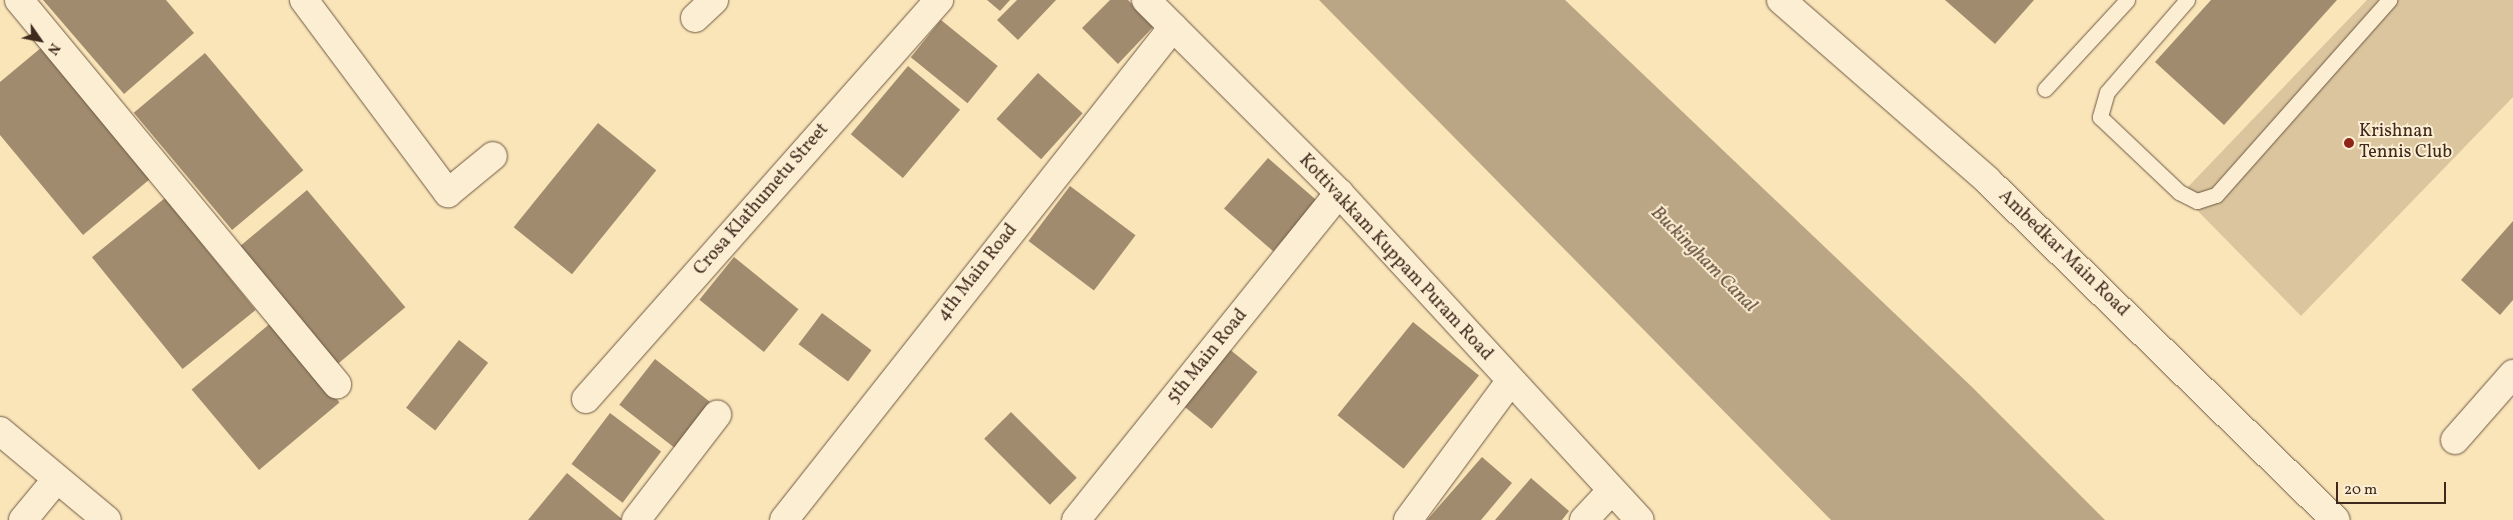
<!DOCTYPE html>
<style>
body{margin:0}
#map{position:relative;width:2513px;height:520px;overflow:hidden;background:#fae5b9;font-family:Vollkorn,serif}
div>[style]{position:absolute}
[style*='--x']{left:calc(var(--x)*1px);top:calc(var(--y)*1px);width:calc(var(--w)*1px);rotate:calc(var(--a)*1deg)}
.green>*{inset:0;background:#dac59e}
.water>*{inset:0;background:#baa584}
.building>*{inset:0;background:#a08b6e;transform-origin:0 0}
.roads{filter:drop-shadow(0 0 1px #6e5844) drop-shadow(0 0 1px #6e5844)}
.lane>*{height:15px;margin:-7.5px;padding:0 7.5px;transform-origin:7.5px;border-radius:7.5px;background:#fceed2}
.street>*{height:28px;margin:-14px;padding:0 14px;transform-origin:14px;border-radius:14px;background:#fceed2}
.dots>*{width:14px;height:14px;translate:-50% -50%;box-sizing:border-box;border:2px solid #fceed2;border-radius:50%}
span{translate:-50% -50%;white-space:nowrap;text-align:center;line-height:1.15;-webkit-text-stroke:4px #fceed2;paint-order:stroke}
.poi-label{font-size:18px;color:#3f291d}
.left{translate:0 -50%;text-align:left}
.street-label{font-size:18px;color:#3f291d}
.water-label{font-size:19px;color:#644e3c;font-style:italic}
.north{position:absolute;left:15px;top:15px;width:50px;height:50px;-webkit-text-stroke:4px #fceed2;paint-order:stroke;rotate:123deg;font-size:14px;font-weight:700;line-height:20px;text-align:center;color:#3f291d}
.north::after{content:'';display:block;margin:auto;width:18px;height:22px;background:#3f291d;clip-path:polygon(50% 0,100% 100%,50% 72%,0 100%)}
.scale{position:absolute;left:2336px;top:482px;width:110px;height:22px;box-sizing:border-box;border:2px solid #3f291d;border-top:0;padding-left:6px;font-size:15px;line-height:18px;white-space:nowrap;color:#3f291d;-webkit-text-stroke:4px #fceed2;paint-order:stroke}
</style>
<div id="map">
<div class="green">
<div style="clip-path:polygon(2367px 0,2513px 0,2513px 97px,2301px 316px,2190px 203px,2186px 189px)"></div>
</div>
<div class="water">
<div style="clip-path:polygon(1319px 0,1565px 0,1972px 387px,2105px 520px,1831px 520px)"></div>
</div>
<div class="building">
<div style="clip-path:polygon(43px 0,166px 0,194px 33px,124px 94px)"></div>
<div style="clip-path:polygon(987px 0,1010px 0,1000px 11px)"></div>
<div style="clip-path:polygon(1017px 0,1056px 0,1018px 40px,997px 20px)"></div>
<div style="clip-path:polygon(1110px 0,1128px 0,1154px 26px,1118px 64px,1082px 28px)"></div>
<div style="clip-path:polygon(1945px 0,2034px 0,1995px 44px)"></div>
<div style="clip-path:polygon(2211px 0,2337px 0,2224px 125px,2155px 62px)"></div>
<div style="left:941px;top:20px;width:73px;height:48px;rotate:39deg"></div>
<div style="clip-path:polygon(42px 47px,150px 179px,83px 235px,0 135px,0 82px)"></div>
<div style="left:205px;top:53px;width:153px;height:93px;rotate:50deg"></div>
<div style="left:908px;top:66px;width:68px;height:89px;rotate:40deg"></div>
<div style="left:1038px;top:73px;width:60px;height:62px;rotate:42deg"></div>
<div style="left:598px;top:123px;width:75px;height:134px;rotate:39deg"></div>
<div style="left:1268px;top:158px;width:65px;height:67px;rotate:41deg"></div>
<div style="left:1070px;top:186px;width:82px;height:69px;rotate:37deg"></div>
<div style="left:307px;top:190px;width:153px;height:93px;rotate:50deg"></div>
<div style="left:165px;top:198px;width:144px;height:94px;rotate:51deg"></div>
<div style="clip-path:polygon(2513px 221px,2513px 300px,2500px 315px,2461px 280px)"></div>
<div style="left:734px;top:257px;width:83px;height:55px;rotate:39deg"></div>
<div style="left:822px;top:313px;width:62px;height:39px;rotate:37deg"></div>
<div style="left:272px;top:322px;width:105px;height:105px;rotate:50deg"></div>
<div style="left:1413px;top:322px;width:85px;height:120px;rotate:39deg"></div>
<div style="left:459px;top:340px;width:37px;height:86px;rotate:38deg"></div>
<div style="left:1228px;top:348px;width:38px;height:73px;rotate:39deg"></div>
<div style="left:655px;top:359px;width:70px;height:58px;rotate:38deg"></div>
<div style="left:1011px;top:412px;width:93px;height:38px;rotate:45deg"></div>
<div style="left:610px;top:413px;width:64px;height:64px;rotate:37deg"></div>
<div style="clip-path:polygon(1482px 457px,1512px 483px,1481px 520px,1427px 520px)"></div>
<div style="clip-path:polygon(567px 473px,623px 520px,528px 520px)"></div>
<div style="clip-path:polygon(1531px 478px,1569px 511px,1562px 520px,1495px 520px)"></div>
</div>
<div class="roads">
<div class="lane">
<div style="--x:2187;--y:0;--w:122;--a:131"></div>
<div style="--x:2107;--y:92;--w:26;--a:106"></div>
<div style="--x:2100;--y:117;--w:109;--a:43.5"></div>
<div style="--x:2179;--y:192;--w:20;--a:27"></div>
<div style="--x:2197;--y:201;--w:20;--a:-18"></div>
<div style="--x:2216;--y:195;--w:261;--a:-48.4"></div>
<div style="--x:2045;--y:89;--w:121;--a:-47.3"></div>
</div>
<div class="street">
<div style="--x:19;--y:0;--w:499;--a:50.4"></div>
<div style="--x:304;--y:0;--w:241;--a:53.3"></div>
<div style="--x:448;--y:193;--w:58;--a:-39.4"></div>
<div style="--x:1146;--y:0;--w:273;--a:45"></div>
<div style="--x:1339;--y:193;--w:444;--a:47.4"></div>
<div style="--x:1781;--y:0;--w:274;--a:41.1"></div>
<div style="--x:1987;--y:180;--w:487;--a:44.3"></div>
<div style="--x:695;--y:18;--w:26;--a:-43"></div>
<div style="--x:586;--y:399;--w:533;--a:-48.5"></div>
<div style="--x:0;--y:431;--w:139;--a:39.8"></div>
<div style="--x:2455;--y:440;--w:88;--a:-48.7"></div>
<div style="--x:23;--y:520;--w:52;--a:-50.5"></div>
<div style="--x:636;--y:520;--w:133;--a:-52.4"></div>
<div style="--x:784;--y:520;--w:628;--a:-51.72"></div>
<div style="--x:1076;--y:520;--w:420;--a:-51.2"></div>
<div style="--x:1408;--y:520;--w:170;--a:-53.6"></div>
<div style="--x:1584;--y:520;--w:38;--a:-47"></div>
</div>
</div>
<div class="dots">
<div style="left:2349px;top:143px;background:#8f2418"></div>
</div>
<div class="poi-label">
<span class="left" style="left:2359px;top:143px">Krishnan<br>Tennis Club</span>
</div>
<div class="street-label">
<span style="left:762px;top:200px;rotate:-49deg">Crosa Klathumetu Street</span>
<span style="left:2063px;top:254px;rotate:44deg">Ambedkar Main Road</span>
<span style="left:1395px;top:258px;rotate:47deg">Kottivakkam Kuppam Puram Road</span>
<span style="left:978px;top:273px;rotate:-52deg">4th Main Road</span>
<span style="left:1208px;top:357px;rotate:-51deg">5th Main Road</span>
</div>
<div class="water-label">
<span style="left:1703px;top:260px;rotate:45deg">Buckingham Canal</span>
</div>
<div class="north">N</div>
<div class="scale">20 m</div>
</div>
